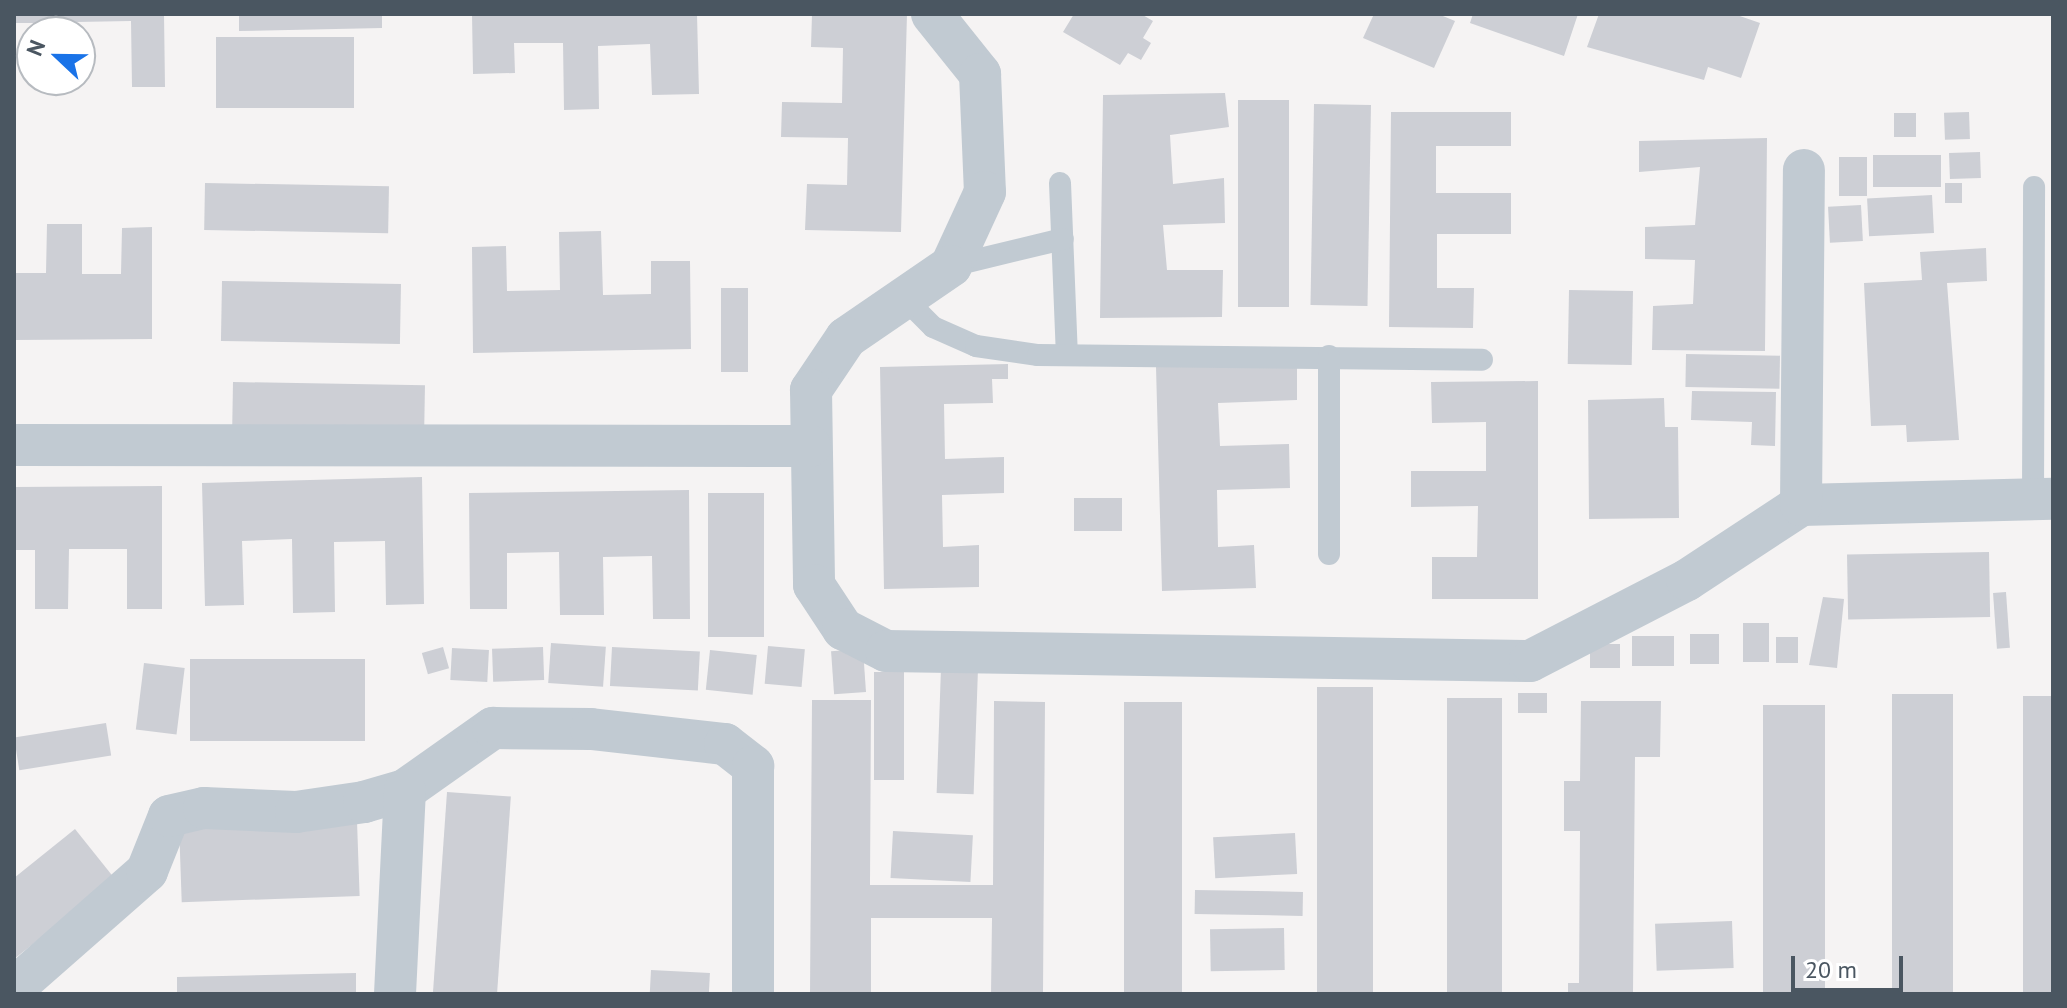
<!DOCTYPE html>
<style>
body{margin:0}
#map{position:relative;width:2067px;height:1008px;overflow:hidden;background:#f5f3f3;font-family:"PT Sans",sans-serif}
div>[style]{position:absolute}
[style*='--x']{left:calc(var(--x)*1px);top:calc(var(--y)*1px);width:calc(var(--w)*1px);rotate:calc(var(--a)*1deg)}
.building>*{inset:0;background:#cdcfd5;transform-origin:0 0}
.lane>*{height:22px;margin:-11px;padding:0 11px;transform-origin:11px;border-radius:11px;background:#c1cad2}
.street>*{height:42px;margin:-21px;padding:0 21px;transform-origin:21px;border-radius:21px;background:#c1cad2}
span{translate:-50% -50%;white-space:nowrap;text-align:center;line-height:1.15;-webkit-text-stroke:6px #fff;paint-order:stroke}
.frame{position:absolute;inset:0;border:16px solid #4a5661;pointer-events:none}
.north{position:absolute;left:16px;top:16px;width:80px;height:80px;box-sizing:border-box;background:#fff;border:2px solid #b7bbc0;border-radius:50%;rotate:292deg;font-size:22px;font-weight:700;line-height:32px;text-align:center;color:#4a5661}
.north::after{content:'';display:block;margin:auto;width:28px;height:36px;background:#1a73e8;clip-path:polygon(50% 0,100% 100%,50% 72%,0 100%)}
.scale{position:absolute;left:1791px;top:956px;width:112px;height:36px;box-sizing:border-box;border:4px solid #4a5661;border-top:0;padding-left:10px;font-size:24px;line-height:28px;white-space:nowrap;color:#4a5661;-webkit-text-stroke:6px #fff;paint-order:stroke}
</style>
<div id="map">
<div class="building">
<div style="clip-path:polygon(14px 14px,164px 14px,165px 87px,132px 87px,131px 21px,76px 22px,76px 32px,46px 32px,46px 23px,14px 23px)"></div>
<div style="clip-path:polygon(239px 14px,382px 14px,382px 28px,239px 31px)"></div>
<div style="clip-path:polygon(472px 14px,697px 14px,699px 94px,652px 95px,650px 44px,598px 46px,599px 109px,564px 110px,563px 43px,514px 43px,515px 73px,473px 74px)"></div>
<div style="clip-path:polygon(812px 14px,907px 14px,901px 232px,805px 230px,807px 184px,847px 185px,848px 138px,781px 137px,782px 102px,842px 103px,843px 48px,811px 47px)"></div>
<div style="clip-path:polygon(1074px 14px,1141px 14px,1153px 21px,1143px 38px,1151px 43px,1141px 60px,1128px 53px,1120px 65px,1063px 32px)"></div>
<div style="clip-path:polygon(1374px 14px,1438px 14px,1455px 21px,1434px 68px,1363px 38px)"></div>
<div style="clip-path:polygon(1473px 14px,1578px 14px,1564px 56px,1470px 23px)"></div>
<div style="clip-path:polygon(1599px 14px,1734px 14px,1760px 23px,1741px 78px,1708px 67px,1704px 80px,1587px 47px)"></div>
<div style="left:216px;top:37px;width:138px;height:71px"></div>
<div style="left:46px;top:80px;width:30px;height:9px"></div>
<div style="clip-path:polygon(1225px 93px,1229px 127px,1170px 135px,1173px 184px,1224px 178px,1225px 223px,1163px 225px,1167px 270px,1223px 270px,1222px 317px,1100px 318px,1103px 95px)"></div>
<div style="left:1238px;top:100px;width:51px;height:207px"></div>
<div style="left:1314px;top:104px;width:57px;height:201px;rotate:1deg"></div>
<div style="clip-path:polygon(1391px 112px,1511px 112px,1511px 146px,1436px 146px,1436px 193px,1511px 193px,1511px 234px,1437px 234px,1437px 288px,1474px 288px,1473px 328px,1389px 327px)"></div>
<div style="left:1969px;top:112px;width:27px;height:25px;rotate:88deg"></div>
<div style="left:1894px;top:113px;width:22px;height:24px"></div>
<div style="clip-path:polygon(1767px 138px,1765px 351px,1652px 350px,1653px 306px,1693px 304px,1695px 260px,1645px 259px,1645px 227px,1695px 225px,1700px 167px,1639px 172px,1639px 141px)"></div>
<div style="left:1980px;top:152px;width:26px;height:31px;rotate:88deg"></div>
<div style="left:1941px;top:155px;width:32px;height:68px;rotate:90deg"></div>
<div style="left:1839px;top:157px;width:28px;height:39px"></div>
<div style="left:205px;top:183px;width:184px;height:47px;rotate:1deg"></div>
<div style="left:1945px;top:183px;width:17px;height:20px"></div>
<div style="left:1932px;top:195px;width:38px;height:65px;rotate:87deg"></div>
<div style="left:1861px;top:205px;width:36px;height:33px;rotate:87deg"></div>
<div style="clip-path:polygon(47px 224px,82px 224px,82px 274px,121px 274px,122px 228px,152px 227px,152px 339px,14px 340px,14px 273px,46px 273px)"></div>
<div style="clip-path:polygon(601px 231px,603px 295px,651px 294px,651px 261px,690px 261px,691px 349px,473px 353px,472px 247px,506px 246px,507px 291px,560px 290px,559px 232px)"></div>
<div style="clip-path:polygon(1986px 248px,1987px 281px,1947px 283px,1959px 440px,1907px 442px,1906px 425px,1871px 426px,1864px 283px,1922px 280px,1920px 252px)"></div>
<div style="left:222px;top:281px;width:179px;height:60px;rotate:1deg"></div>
<div style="left:721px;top:288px;width:27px;height:84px"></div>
<div style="left:1569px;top:290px;width:64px;height:74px;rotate:1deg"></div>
<div style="left:1686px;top:354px;width:94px;height:33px;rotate:1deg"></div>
<div style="clip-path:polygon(1297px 362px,1297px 400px,1218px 403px,1220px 446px,1289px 444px,1290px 488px,1217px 490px,1218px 547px,1254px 545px,1256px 588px,1162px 591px,1156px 367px)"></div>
<div style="clip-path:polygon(1008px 364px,1008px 379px,992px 379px,993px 403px,944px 404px,945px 459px,1004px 457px,1004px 493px,942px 495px,943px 547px,979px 545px,979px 587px,884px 589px,880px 367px)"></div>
<div style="clip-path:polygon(1538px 381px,1538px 599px,1432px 599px,1432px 557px,1477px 557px,1478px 506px,1411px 507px,1411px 471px,1486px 471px,1486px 422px,1432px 423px,1431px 382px)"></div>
<div style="left:233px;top:382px;width:192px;height:58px;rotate:1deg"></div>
<div style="clip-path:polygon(1692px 391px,1776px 392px,1775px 446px,1751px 445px,1752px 422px,1691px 420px)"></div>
<div style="clip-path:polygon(1664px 398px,1665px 427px,1678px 427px,1679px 518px,1589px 519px,1588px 400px)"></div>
<div style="clip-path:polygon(422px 477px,424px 604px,386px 605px,385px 541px,334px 542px,335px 612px,293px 613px,292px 539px,242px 541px,244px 605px,205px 606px,202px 483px)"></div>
<div style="clip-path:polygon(162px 486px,162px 609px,127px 609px,127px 549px,69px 549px,68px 609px,35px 609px,35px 550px,14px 550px,14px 487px)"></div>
<div style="clip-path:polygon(689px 490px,690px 619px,653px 619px,652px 556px,603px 557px,604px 615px,560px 615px,559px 552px,507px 553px,507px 609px,470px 609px,469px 493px)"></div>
<div style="left:708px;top:493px;width:56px;height:144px"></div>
<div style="left:1074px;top:498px;width:48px;height:33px"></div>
<div style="left:1989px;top:552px;width:65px;height:142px;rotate:89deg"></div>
<div style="left:2006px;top:592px;width:56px;height:13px;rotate:86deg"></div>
<div style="clip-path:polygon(1823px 597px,1844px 599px,1837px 668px,1809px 665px)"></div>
<div style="left:1743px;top:623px;width:26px;height:39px"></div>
<div style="left:1690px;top:634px;width:29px;height:30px"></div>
<div style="left:1632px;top:636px;width:42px;height:30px"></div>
<div style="left:1776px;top:637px;width:22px;height:26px"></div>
<div style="left:551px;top:643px;width:55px;height:40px;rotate:4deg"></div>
<div style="left:1590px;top:644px;width:30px;height:24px"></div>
<div style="left:768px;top:646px;width:37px;height:38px;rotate:5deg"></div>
<div style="left:443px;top:647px;width:22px;height:22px;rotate:74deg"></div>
<div style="left:543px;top:647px;width:33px;height:51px;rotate:88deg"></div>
<div style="left:612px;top:647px;width:88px;height:39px;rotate:3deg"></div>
<div style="left:452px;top:648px;width:37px;height:32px;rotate:3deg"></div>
<div style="left:863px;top:649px;width:43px;height:32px;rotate:86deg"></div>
<div style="left:710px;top:650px;width:47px;height:40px;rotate:6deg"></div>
<div style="left:190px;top:659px;width:175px;height:82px"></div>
<div style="left:144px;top:663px;width:41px;height:67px;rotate:7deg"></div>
<div style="left:941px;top:668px;width:37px;height:125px;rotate:2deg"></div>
<div style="left:874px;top:672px;width:30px;height:108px"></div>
<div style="left:1317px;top:687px;width:56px;height:307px"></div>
<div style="left:1518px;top:693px;width:29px;height:20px"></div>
<div style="left:1892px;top:694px;width:61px;height:300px"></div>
<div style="left:2053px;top:696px;width:298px;height:30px;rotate:90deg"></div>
<div style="left:1447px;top:698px;width:55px;height:296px"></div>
<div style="clip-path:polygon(812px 700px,871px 700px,870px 885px,993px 885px,994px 701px,1045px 702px,1043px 994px,991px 994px,992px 918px,871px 918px,871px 994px,810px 994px)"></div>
<div style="clip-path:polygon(1581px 701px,1661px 701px,1660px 757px,1635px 757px,1633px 994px,1568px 994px,1568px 983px,1579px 983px,1580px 831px,1564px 831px,1564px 781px,1580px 781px)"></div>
<div style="left:1182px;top:702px;width:292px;height:58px;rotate:90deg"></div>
<div style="left:1763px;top:705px;width:62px;height:289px"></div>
<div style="left:106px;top:723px;width:33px;height:93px;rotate:81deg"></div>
<div style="left:447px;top:792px;width:64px;height:203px;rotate:4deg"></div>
<div style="left:357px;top:821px;width:75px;height:178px;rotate:88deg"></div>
<div style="clip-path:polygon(75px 829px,115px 879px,14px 959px,14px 878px)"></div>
<div style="left:893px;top:831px;width:80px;height:47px;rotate:3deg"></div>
<div style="left:1295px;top:833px;width:41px;height:82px;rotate:87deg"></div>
<div style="left:1195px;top:890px;width:108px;height:24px;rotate:1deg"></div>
<div style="left:1732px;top:921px;width:47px;height:77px;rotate:88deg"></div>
<div style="left:1284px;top:928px;width:42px;height:74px;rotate:89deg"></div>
<div style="left:651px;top:970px;width:59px;height:24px;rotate:3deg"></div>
<div style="clip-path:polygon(356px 973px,356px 994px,177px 994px,177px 977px)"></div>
</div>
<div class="lane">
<div style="--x:1060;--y:183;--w:171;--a:87.7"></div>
<div style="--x:951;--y:266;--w:115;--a:-13.6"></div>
<div style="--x:901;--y:295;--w:45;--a:45"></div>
<div style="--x:933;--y:327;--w:47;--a:23.8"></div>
<div style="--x:976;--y:346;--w:63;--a:8.3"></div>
<div style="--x:1038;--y:355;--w:444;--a:0.6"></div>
<div style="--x:2033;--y:499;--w:312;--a:-89.8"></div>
<div style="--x:1329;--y:554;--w:198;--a:-90"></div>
</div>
<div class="street">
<div style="--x:932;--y:14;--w:77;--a:51.3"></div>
<div style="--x:980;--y:74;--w:118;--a:87.6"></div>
<div style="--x:985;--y:192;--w:81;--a:114.7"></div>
<div style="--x:951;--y:266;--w:127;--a:145.6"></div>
<div style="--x:846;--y:338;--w:63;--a:123.9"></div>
<div style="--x:811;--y:390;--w:195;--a:89.1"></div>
<div style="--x:814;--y:585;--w:53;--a:56.6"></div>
<div style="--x:843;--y:629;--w:48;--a:27.1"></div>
<div style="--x:886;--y:651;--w:644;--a:0.89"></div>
<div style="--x:1530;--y:661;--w:177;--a:-27.3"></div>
<div style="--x:1687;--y:580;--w:136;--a:-33.3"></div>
<div style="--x:1801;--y:505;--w:252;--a:-1.4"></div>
<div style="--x:14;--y:445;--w:796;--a:0.07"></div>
<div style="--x:1801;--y:505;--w:335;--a:-89.5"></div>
<div style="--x:14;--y:988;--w:177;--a:-41.3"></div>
<div style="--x:147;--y:871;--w:59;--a:-68.2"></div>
<div style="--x:169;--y:816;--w:36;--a:-13"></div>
<div style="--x:204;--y:808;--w:92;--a:2.5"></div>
<div style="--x:296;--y:812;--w:69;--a:-8.4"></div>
<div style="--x:364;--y:802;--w:43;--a:-16.3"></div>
<div style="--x:405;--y:790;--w:108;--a:-35.2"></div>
<div style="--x:493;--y:728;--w:98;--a:0.6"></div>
<div style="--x:591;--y:729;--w:135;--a:6.4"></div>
<div style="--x:725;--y:744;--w:36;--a:38"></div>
<div style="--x:753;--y:766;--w:228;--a:90"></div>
<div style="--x:395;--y:994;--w:204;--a:-87.2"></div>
</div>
<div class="frame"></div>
<div class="north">N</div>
<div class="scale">20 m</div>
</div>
